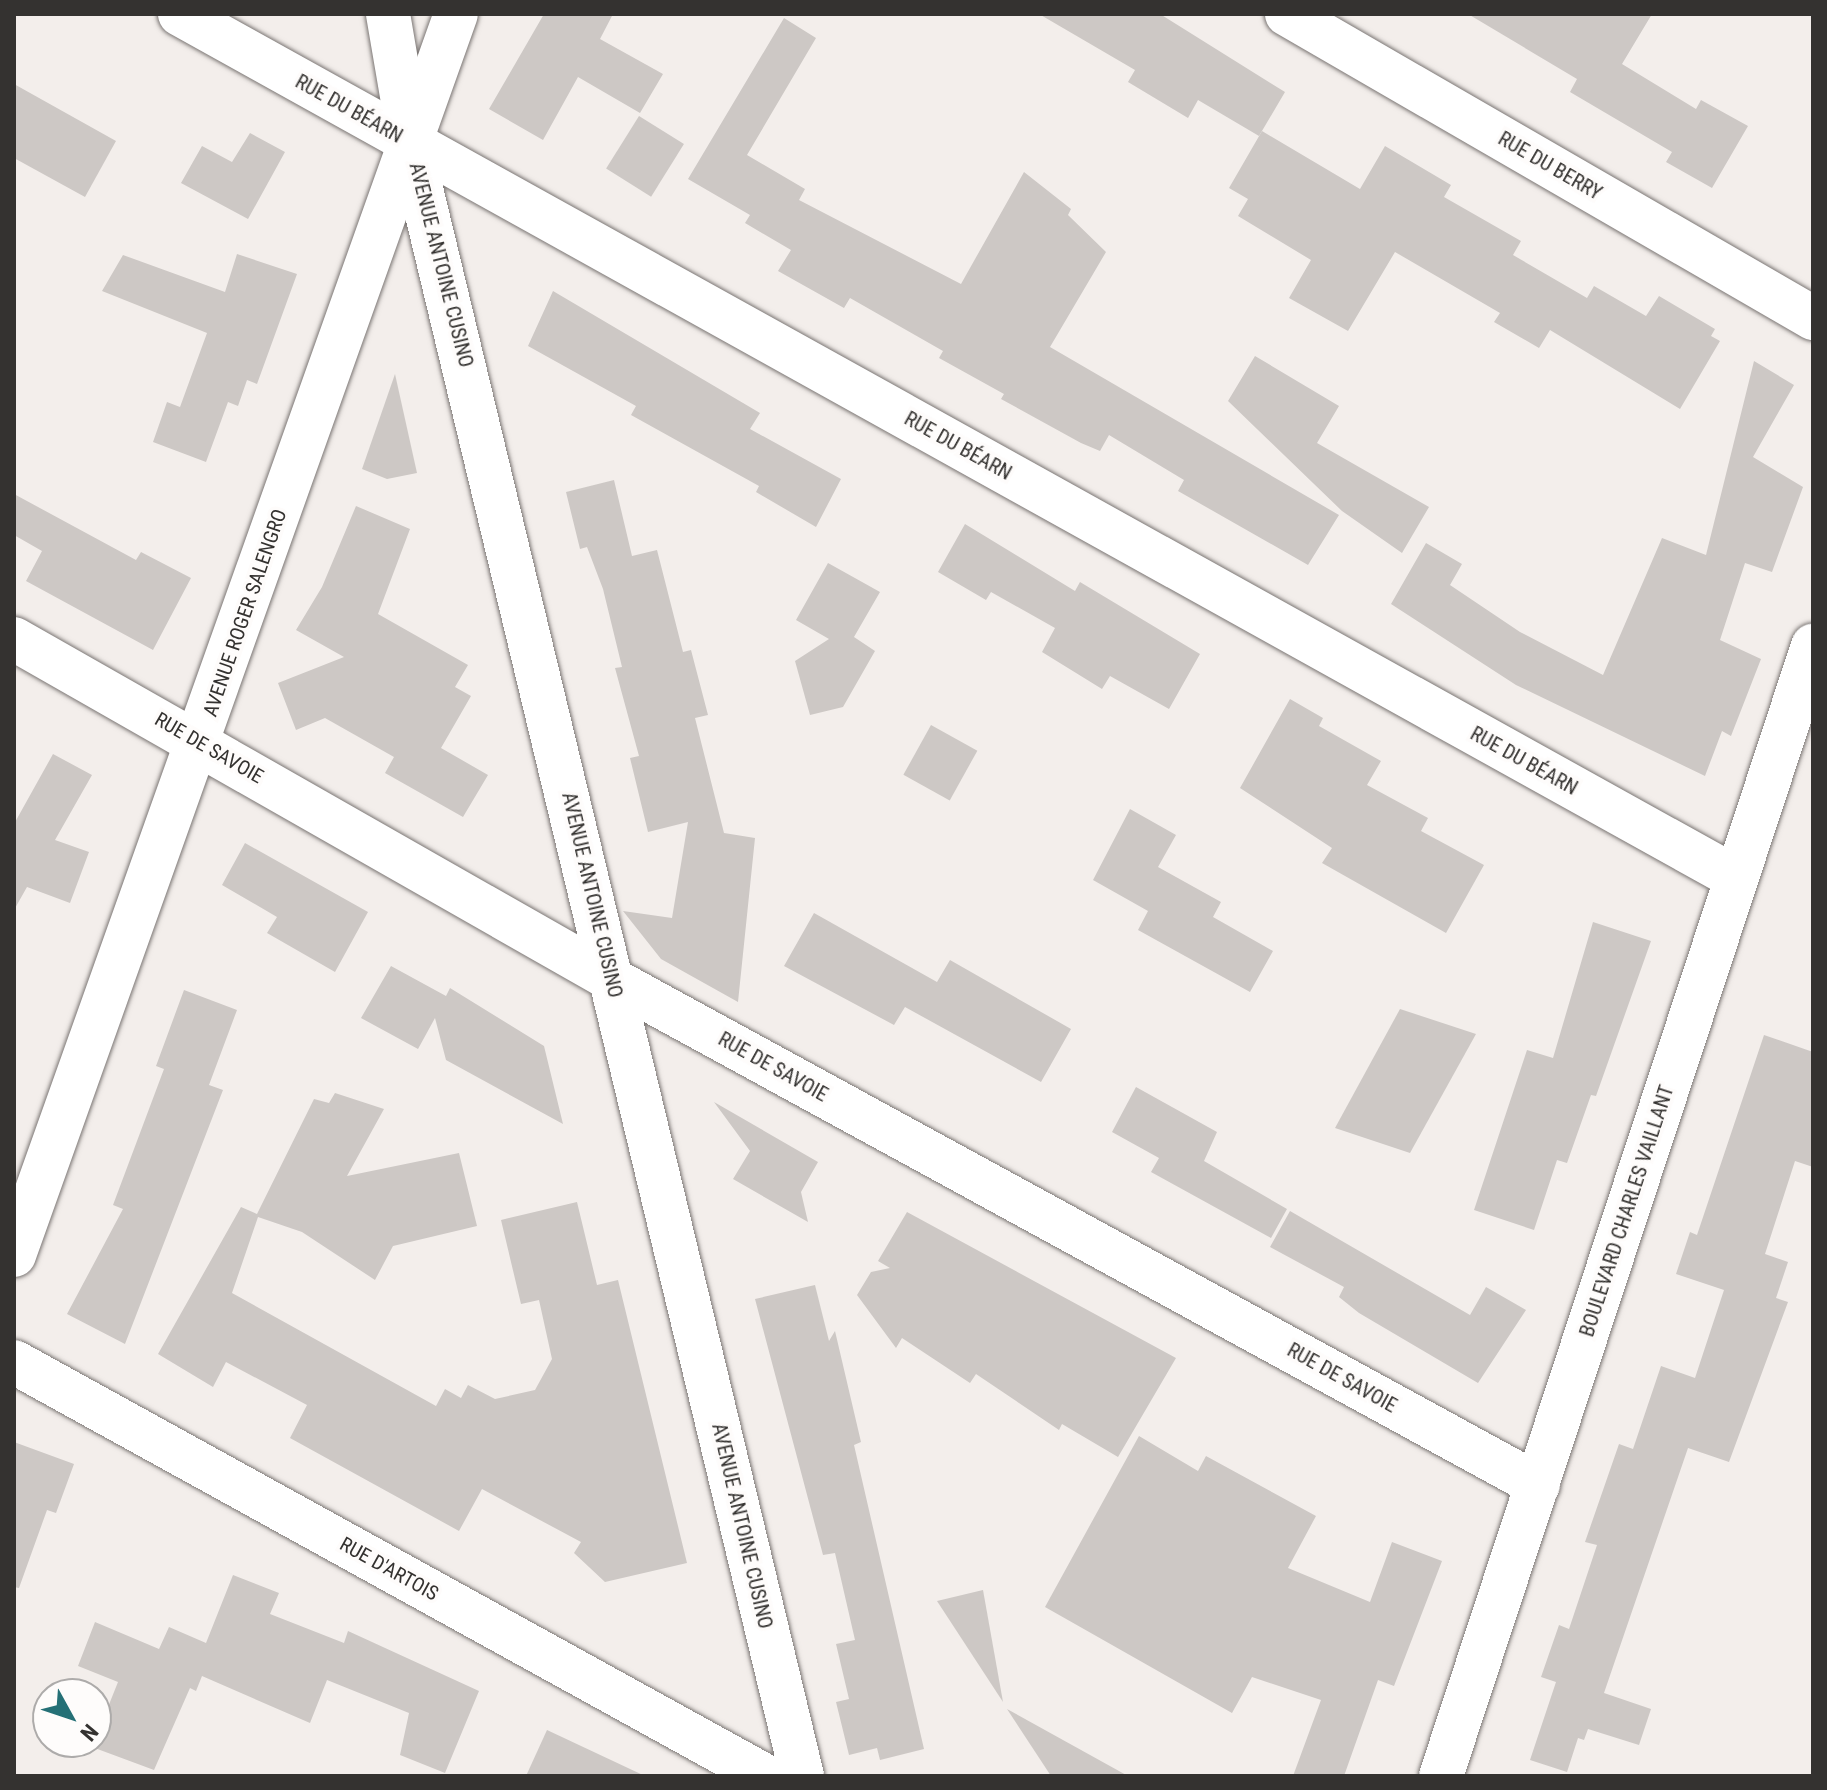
<!DOCTYPE html>
<meta charset="utf-8">
<style>
body{margin:0}
#map{position:relative;width:1827px;height:1790px;overflow:hidden;background:#f3eeeb;font-family:"Roboto Condensed",sans-serif}
div>[style]{position:absolute}
[style*='--x']{left:calc(var(--x)*1px);top:calc(var(--y)*1px);width:calc(var(--w)*1px);rotate:calc(var(--a)*1deg)}
.building>*{inset:0;background:#cdc8c5;transform-origin:0 0}
.roads{filter:drop-shadow(0 0 2px #7a7573) drop-shadow(0 0 2px #7a7573)}
.minor>*{height:44px;margin:-22px;padding:0 22px;transform-origin:22px;border-radius:22px;background:#fff}
span{translate:-50% -50%;white-space:nowrap;text-align:center;line-height:1.15;-webkit-text-stroke:7px #fefcfb;paint-order:stroke}
.street-label{font-size:20px;color:#343230}
.frame{position:absolute;inset:0;border:16px solid #343230;pointer-events:none}
.north{position:absolute;left:32px;top:1678px;width:80px;height:80px;box-sizing:border-box;background:#fefcfb;border:2px solid #adabaa;border-radius:50%;rotate:130deg;font-size:22px;font-weight:700;line-height:32px;text-align:center;color:#343230}
.north::after{content:'';display:block;margin:auto;width:28px;height:36px;background:#257076;clip-path:polygon(50% 0,100% 100%,50% 72%,0 100%)}
</style>
<div id="map">
<div class="building">
<div style="clip-path:polygon(544px 14px,613px 14px,600px 39px,663px 74px,640px 113px,578px 77px,543px 140px,489px 109px)"></div>
<div style="clip-path:polygon(1039px 14px,1160px 14px,1285px 92px,1259px 136px,1198px 100px,1188px 118px,1128px 82px,1135px 70px)"></div>
<div style="clip-path:polygon(1468px 14px,1652px 14px,1622px 64px,1696px 109px,1701px 100px,1748px 126px,1712px 188px,1666px 162px,1672px 152px,1570px 92px,1577px 79px)"></div>
<div style="clip-path:polygon(784px 18px,816px 38px,747px 155px,805px 189px,799px 200px,961px 284px,1024px 172px,1071px 209px,1068px 215px,1106px 252px,1050px 347px,1339px 515px,1308px 565px,1178px 491px,1184px 480px,1109px 435px,1100px 451px,1081px 443px,1001px 399px,1004px 394px,939px 358px,943px 351px,850px 298px,844px 308px,778px 271px,791px 250px,745px 223px,750px 215px,688px 179px)"></div>
<div style="clip-path:polygon(14px 84px,116px 141px,85px 197px,14px 158px)"></div>
<div style="left:639px;top:116px;width:53px;height:62px;rotate:32deg"></div>
<div style="clip-path:polygon(1262px 131px,1360px 189px,1385px 146px,1451px 185px,1444px 197px,1521px 241px,1513px 255px,1587px 298px,1594px 286px,1646px 316px,1659px 296px,1715px 329px,1711px 336px,1720px 341px,1680px 409px,1550px 330px,1539px 348px,1494px 322px,1500px 313px,1395px 252px,1348px 331px,1289px 298px,1311px 260px,1238px 216px,1248px 199px,1229px 188px)"></div>
<div style="clip-path:polygon(250px 133px,285px 152px,248px 219px,181px 183px,202px 146px,232px 162px)"></div>
<div style="clip-path:polygon(237px 254px,297px 274px,257px 384px,247px 380px,238px 406px,228px 402px,206px 462px,153px 442px,167px 402px,180px 407px,207px 333px,102px 291px,123px 255px,225px 292px)"></div>
<div style="clip-path:polygon(553px 291px,760px 413px,750px 429px,841px 479px,816px 527px,756px 492px,759px 486px,631px 415px,636px 406px,528px 346px)"></div>
<div style="clip-path:polygon(1255px 356px,1339px 406px,1317px 443px,1429px 507px,1402px 553px,1342px 511px,1228px 401px)"></div>
<div style="clip-path:polygon(1754px 361px,1794px 385px,1753px 457px,1803px 487px,1772px 572px,1745px 563px,1720px 640px,1761px 659px,1731px 736px,1722px 731px,1705px 776px,1516px 685px,1391px 604px,1426px 543px,1462px 564px,1450px 585px,1520px 632px,1603px 675px,1662px 538px,1706px 555px)"></div>
<div style="clip-path:polygon(395px 374px,417px 473px,387px 479px,362px 469px)"></div>
<div style="clip-path:polygon(614px 480px,632px 556px,657px 550px,683px 652px,691px 650px,708px 715px,695px 718px,724px 833px,755px 838px,738px 1002px,661px 959px,623px 911px,672px 918px,688px 822px,648px 832px,630px 758px,639px 756px,615px 668px,622px 667px,603px 589px,587px 547px,580px 549px,566px 492px)"></div>
<div style="clip-path:polygon(14px 494px,136px 560px,141px 552px,191px 578px,153px 650px,26px 581px,42px 551px,14px 535px)"></div>
<div style="clip-path:polygon(356px 506px,410px 529px,378px 614px,468px 665px,455px 687px,471px 696px,441px 748px,488px 775px,463px 817px,385px 773px,394px 757px,325px 718px,296px 730px,278px 683px,344px 657px,296px 630px,322px 587px)"></div>
<div style="clip-path:polygon(965px 524px,1075px 591px,1080px 582px,1200px 654px,1169px 709px,1110px 676px,1102px 689px,1042px 652px,1055px 628px,991px 592px,986px 600px,938px 572px)"></div>
<div style="clip-path:polygon(828px 563px,880px 592px,854px 637px,875px 651px,843px 707px,810px 715px,795px 661px,829px 639px,796px 620px)"></div>
<div style="clip-path:polygon(1290px 699px,1323px 718px,1319px 726px,1381px 761px,1367px 785px,1428px 818px,1421px 831px,1484px 865px,1446px 933px,1322px 863px,1332px 848px,1240px 788px)"></div>
<div style="left:931px;top:725px;width:53px;height:57px;rotate:29deg"></div>
<div style="clip-path:polygon(53px 754px,92px 775px,55px 840px,89px 852px,70px 903px,27px 887px,14px 910px,14px 824px)"></div>
<div style="clip-path:polygon(1130px 809px,1176px 835px,1158px 867px,1221px 902px,1213px 917px,1273px 951px,1250px 992px,1138px 930px,1148px 911px,1093px 880px)"></div>
<div style="clip-path:polygon(245px 843px,368px 912px,335px 972px,267px 933px,277px 917px,222px 885px)"></div>
<div style="clip-path:polygon(814px 913px,937px 982px,950px 960px,1071px 1029px,1041px 1082px,905px 1007px,894px 1025px,784px 966px)"></div>
<div style="clip-path:polygon(1593px 922px,1651px 941px,1596px 1096px,1591px 1095px,1567px 1163px,1557px 1160px,1534px 1230px,1474px 1210px,1527px 1050px,1553px 1058px)"></div>
<div style="clip-path:polygon(391px 966px,446px 996px,450px 988px,544px 1046px,563px 1124px,446px 1060px,435px 1018px,418px 1049px,361px 1018px)"></div>
<div style="clip-path:polygon(184px 990px,237px 1010px,209px 1085px,223px 1090px,125px 1344px,67px 1314px,123px 1209px,113px 1205px,164px 1069px,156px 1066px)"></div>
<div style="clip-path:polygon(1400px 1009px,1476px 1034px,1410px 1153px,1335px 1128px)"></div>
<div style="clip-path:polygon(1764px 1035px,1813px 1052px,1813px 1167px,1795px 1161px,1765px 1254px,1788px 1262px,1776px 1298px,1788px 1302px,1729px 1462px,1688px 1448px,1604px 1693px,1651px 1709px,1639px 1745px,1588px 1729px,1584px 1740px,1578px 1738px,1567px 1772px,1530px 1760px,1556px 1682px,1541px 1677px,1559px 1625px,1569px 1629px,1597px 1545px,1585px 1542px,1619px 1444px,1633px 1449px,1661px 1366px,1695px 1378px,1724px 1290px,1676px 1274px,1690px 1232px,1697px 1235px)"></div>
<div style="clip-path:polygon(1136px 1087px,1217px 1132px,1204px 1161px,1287px 1209px,1271px 1238px,1151px 1172px,1159px 1158px,1112px 1132px)"></div>
<div style="clip-path:polygon(335px 1093px,384px 1109px,347px 1176px,459px 1153px,477px 1226px,393px 1246px,375px 1280px,302px 1232px,258px 1217px,232px 1293px,436px 1406px,445px 1389px,461px 1398px,468px 1385px,495px 1399px,535px 1390px,552px 1359px,539px 1300px,521px 1304px,501px 1220px,577px 1202px,597px 1285px,618px 1280px,687px 1563px,605px 1582px,574px 1553px,581px 1542px,482px 1489px,459px 1531px,290px 1438px,307px 1405px,226px 1362px,213px 1387px,158px 1354px,241px 1207px,257px 1214px,314px 1099px,329px 1103px)"></div>
<div style="clip-path:polygon(714px 1102px,818px 1162px,801px 1192px,808px 1222px,733px 1179px,750px 1151px)"></div>
<div style="clip-path:polygon(1290px 1211px,1470px 1315px,1486px 1287px,1526px 1310px,1478px 1383px,1359px 1313px,1339px 1297px,1344px 1287px,1270px 1247px)"></div>
<div style="clip-path:polygon(907px 1212px,1176px 1358px,1118px 1457px,1062px 1424px,1059px 1430px,976px 1374px,970px 1383px,902px 1338px,896px 1348px,857px 1295px,871px 1272px,890px 1268px,878px 1261px)"></div>
<div style="clip-path:polygon(815px 1285px,829px 1341px,835px 1331px,861px 1442px,854px 1445px,924px 1749px,880px 1760px,877px 1748px,849px 1755px,836px 1702px,849px 1699px,836px 1644px,855px 1640px,835px 1553px,823px 1555px,755px 1299px)"></div>
<div style="clip-path:polygon(1139px 1436px,1198px 1471px,1206px 1456px,1316px 1516px,1288px 1568px,1370px 1602px,1392px 1542px,1442px 1561px,1394px 1686px,1378px 1680px,1344px 1776px,1293px 1776px,1321px 1700px,1252px 1677px,1232px 1713px,1045px 1607px)"></div>
<div style="clip-path:polygon(14px 1442px,74px 1464px,56px 1513px,47px 1510px,19px 1588px,14px 1587px)"></div>
<div style="clip-path:polygon(233px 1575px,279px 1593px,270px 1614px,344px 1643px,348px 1631px,479px 1691px,445px 1773px,400px 1755px,409px 1713px,327px 1680px,310px 1723px,202px 1676px,196px 1691px,190px 1688px,154px 1770px,92px 1747px,118px 1682px,78px 1666px,95px 1622px,159px 1649px,169px 1627px,206px 1643px)"></div>
<div style="clip-path:polygon(983px 1590px,1003px 1702px,937px 1601px)"></div>
<div style="clip-path:polygon(1007px 1709px,1128px 1776px,1051px 1776px)"></div>
<div style="clip-path:polygon(547px 1730px,645px 1776px,526px 1776px)"></div>
</div>
<div class="roads">
<div class="minor">
<div style="--x:180;--y:14;--w:1780;--a:29.04"></div>
<div style="--x:388;--y:14;--w:131;--a:80.3"></div>
<div style="--x:410;--y:143;--w:1679;--a:76.5"></div>
<div style="--x:1287;--y:14;--w:608;--a:30.03"></div>
<div style="--x:14;--y:639;--w:687;--a:29.66"></div>
<div style="--x:611;--y:979;--w:1056;--a:28.63"></div>
<div style="--x:14;--y:1255;--w:1317;--a:-70.4"></div>
<div style="--x:14;--y:1362;--w:858;--a:28.87"></div>
<div style="--x:1441;--y:1776;--w:1190;--a:-71.78"></div>
</div>
</div>
<div class="street-label">
<span style="left:349px;top:109px;rotate:29deg">RUE DU BÉARN</span>
<span style="left:1550px;top:166px;rotate:30deg">RUE DU BERRY</span>
<span style="left:441px;top:265px;rotate:76deg">AVENUE ANTOINE CUSINO</span>
<span style="left:958px;top:446px;rotate:29deg">RUE DU BÉARN</span>
<span style="left:245px;top:613px;rotate:-71deg">AVENUE ROGER SALENGRO</span>
<span style="left:209px;top:748px;rotate:30deg">RUE DE SAVOIE</span>
<span style="left:1524px;top:761px;rotate:29deg">RUE DU BÉARN</span>
<span style="left:592px;top:895px;rotate:77deg">AVENUE ANTOINE CUSINO</span>
<span style="left:773px;top:1067px;rotate:29deg">RUE DE SAVOIE</span>
<span style="left:1627px;top:1211px;rotate:-72deg">BOULEVARD CHARLES VAILLANT</span>
<span style="left:1342px;top:1378px;rotate:29deg">RUE DE SAVOIE</span>
<span style="left:742px;top:1526px;rotate:77deg">AVENUE ANTOINE CUSINO</span>
<span style="left:389px;top:1569px;rotate:29deg">RUE D'ARTOIS</span>
</div>
<div class="frame"></div>
<div class="north">N</div>
</div>
